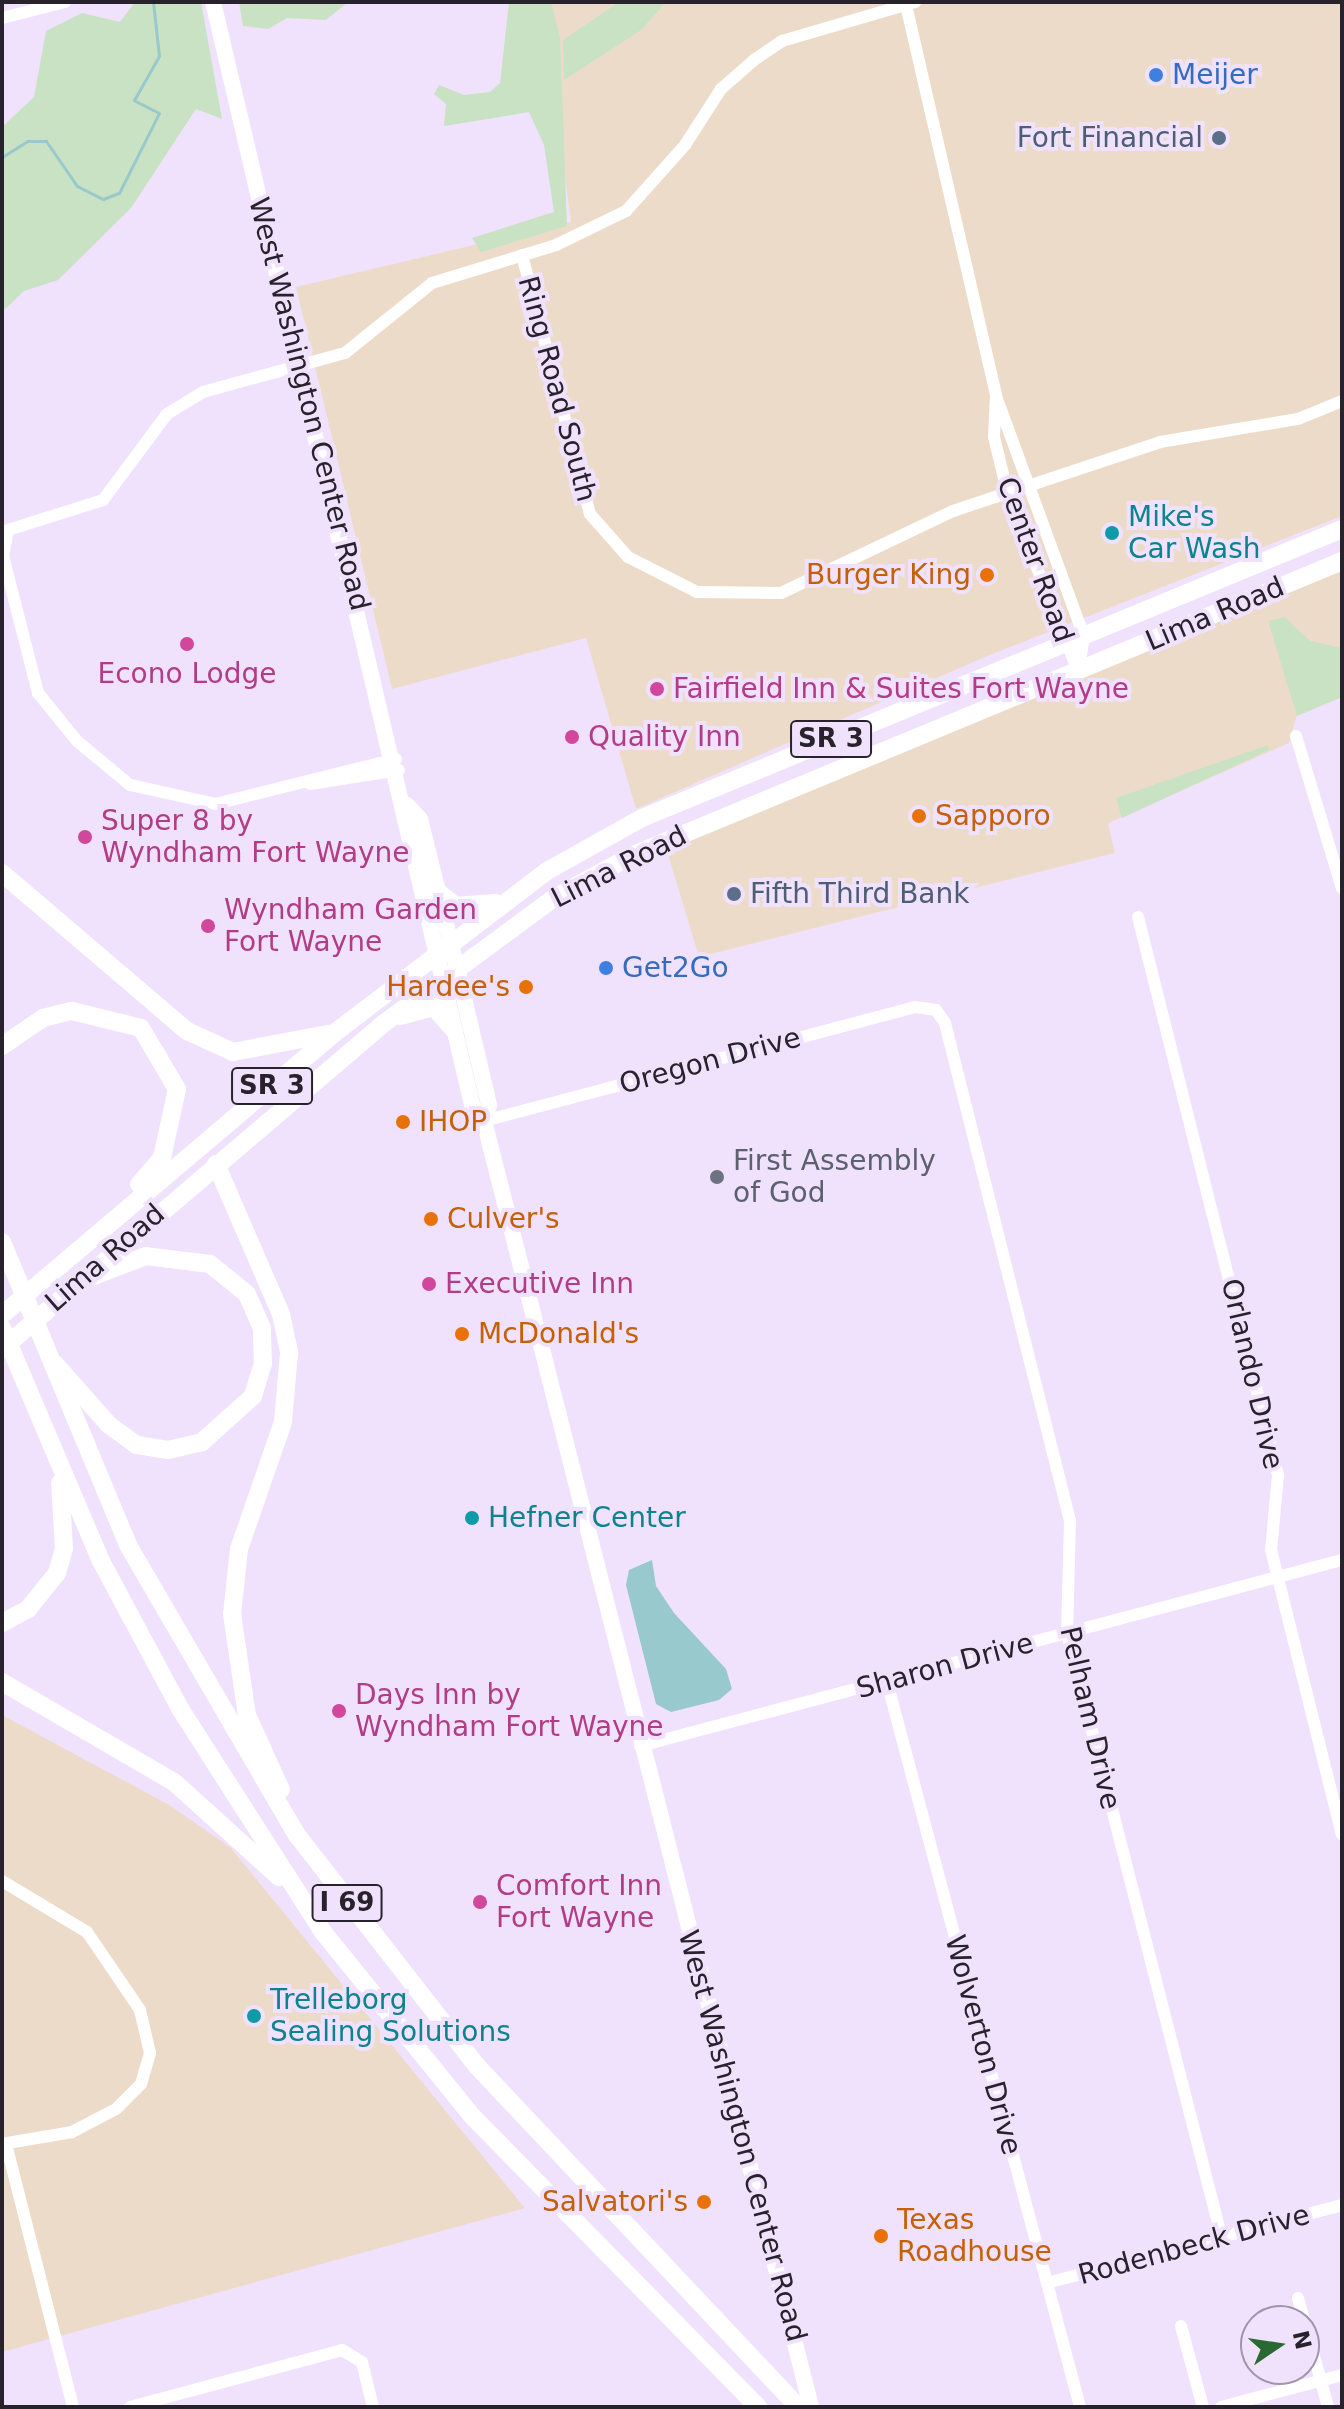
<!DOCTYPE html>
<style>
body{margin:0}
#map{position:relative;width:1344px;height:2409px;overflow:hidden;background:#f0e2fd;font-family:"DejaVu Sans",sans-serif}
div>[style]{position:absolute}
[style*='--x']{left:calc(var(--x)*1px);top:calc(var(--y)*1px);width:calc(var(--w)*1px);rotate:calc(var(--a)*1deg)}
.commercial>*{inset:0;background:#eddbca}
.green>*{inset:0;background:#c8e2c3}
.water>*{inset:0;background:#98c9cc}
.stream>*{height:3px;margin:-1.5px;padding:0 1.5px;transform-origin:1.5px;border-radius:1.5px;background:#98c9cc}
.minor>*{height:12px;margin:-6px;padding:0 6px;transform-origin:6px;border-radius:6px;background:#fff}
.major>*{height:16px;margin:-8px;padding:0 8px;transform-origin:8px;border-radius:8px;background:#fff}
.highway>*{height:18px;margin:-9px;padding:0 9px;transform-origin:9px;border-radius:9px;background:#fff}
.dots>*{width:22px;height:22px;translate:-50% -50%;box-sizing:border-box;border:4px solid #f0e2fd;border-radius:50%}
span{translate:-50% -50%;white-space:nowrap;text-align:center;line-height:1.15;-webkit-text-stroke:8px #f0e2fd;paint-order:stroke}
.shield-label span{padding:2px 6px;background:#f0e2fd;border:2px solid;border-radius:6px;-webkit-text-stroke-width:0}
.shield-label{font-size:26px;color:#28222c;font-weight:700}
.shop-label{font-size:28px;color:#366cbe}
.left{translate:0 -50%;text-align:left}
.service-label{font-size:28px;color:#4e5e75}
.right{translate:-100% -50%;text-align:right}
.street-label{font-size:28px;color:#28222c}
.culture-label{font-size:28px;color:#0d838f}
.food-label{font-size:28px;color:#c56008}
.hotel-label{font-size:28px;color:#b23c85}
.worship-label{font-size:28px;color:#5b616d}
.frame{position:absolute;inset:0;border:4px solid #28222c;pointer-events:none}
.north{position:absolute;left:1240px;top:2305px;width:80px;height:80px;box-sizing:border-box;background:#f0e2fd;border:2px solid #a095a9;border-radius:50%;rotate:77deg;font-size:22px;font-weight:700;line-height:32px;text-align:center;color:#28222c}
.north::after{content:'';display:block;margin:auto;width:28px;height:36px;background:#296932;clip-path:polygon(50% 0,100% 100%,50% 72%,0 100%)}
</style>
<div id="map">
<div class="commercial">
<div style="clip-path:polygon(542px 2px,1342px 2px,1342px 516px,985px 657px,636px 809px,586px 638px,392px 689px,296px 287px,571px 222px)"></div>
<div style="clip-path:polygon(1342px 571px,1342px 697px,1297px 715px,1289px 743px,1108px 823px,1115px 853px,699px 957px,666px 848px)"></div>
<div style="clip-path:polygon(2px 1715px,171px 1806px,231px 1848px,525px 2208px,2px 2352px)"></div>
</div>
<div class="green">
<div style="clip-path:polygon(135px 2px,201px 2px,222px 119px,196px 109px,131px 208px,58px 280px,24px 291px,2px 312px,2px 127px,34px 97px,46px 31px,82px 13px,120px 22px)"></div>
<div style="clip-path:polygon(239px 2px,348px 2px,326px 20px,287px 18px,268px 29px,243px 26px)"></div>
<div style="clip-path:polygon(509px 2px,551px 2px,560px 37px,567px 226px,481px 252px,472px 238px,554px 212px,544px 145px,529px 112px,444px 126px,446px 104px,434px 94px,439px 85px,464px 95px,490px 92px,500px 83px)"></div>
<div style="clip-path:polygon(619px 2px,666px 2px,641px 30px,564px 80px,563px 40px)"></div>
<div style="clip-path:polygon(1285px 617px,1310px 641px,1342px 648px,1342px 697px,1297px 716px,1268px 621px)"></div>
<div style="clip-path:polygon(1268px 745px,1269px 750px,1122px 818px,1116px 798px)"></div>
</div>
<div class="water">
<div style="clip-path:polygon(652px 1560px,656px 1586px,674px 1613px,726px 1669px,732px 1689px,719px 1700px,671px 1712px,656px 1704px,626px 1585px,629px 1570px)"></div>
</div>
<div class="stream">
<div style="--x:2;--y:157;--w:31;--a:-32"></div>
<div style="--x:28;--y:141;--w:18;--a:0"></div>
<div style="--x:46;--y:141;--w:55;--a:55.4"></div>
<div style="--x:77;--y:186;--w:29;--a:27"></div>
<div style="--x:103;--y:199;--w:17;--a:-21"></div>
<div style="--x:119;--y:193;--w:89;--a:-63.4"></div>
<div style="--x:159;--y:113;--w:28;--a:-153"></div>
<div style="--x:134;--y:100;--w:51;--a:-60.4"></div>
<div style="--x:159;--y:56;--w:54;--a:-96.3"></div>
</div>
<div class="minor">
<div style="--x:906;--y:5;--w:401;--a:77"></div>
<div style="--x:996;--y:396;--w:257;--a:69.9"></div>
<div style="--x:1084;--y:637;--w:35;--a:100"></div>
<div style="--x:2;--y:18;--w:65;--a:-14.3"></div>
<div style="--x:522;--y:255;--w:268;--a:75.3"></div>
<div style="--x:590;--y:514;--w:57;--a:48.5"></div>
<div style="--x:628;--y:557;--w:77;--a:26.9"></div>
<div style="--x:697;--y:592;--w:84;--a:0.7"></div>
<div style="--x:781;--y:593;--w:191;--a:-25.5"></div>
<div style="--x:953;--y:511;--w:218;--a:-18.4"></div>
<div style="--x:1160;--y:442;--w:140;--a:-9.5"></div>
<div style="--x:1298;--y:419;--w:48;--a:-22.2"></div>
<div style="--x:996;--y:396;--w:41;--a:92.8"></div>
<div style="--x:994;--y:437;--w:60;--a:76.4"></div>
<div style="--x:1008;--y:495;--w:189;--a:68.3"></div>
<div style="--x:1296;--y:736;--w:159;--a:73.2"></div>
<div style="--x:396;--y:759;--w:186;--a:166"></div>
<div style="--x:216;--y:804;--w:88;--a:-167.5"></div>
<div style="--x:130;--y:785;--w:69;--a:-140.3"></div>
<div style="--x:77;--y:741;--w:62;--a:-129.1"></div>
<div style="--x:38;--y:693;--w:141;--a:-104.3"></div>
<div style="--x:3;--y:556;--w:26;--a:-79"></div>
<div style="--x:8;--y:530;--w:100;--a:-17.5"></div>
<div style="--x:103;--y:500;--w:107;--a:-53.3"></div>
<div style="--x:167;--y:414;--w:42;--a:-31.4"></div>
<div style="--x:203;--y:392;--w:147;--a:-15.4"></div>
<div style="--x:345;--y:353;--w:112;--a:-38.8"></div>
<div style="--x:432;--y:283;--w:130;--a:-17"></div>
<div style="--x:556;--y:245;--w:78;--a:-25.9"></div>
<div style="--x:626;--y:211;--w:89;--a:-48.2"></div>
<div style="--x:685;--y:145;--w:67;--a:-57.3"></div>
<div style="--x:721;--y:89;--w:44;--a:-41.3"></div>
<div style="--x:754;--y:60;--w:34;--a:-34"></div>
<div style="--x:782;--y:41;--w:139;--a:-16.3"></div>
<div style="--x:310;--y:784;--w:90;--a:-8.9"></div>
<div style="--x:1138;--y:917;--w:575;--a:75.92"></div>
<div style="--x:1278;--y:1475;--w:75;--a:95.3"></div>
<div style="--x:1271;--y:1550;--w:293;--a:76"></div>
<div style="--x:484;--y:1121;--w:446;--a:-14.8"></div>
<div style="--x:915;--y:1007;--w:21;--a:8"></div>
<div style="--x:936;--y:1010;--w:16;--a:55"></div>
<div style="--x:945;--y:1023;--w:513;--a:75.91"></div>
<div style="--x:1070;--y:1521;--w:112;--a:91.5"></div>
<div style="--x:1067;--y:1633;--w:626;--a:75.65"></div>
<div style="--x:887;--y:1682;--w:750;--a:75.09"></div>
<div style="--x:640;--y:1746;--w:726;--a:-14.84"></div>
<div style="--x:2;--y:1881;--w:99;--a:31"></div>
<div style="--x:87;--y:1932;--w:94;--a:55.8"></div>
<div style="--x:140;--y:2010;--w:44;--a:76.9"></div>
<div style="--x:150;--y:2053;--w:32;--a:106"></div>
<div style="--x:141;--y:2084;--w:35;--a:135"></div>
<div style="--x:116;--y:2109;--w:50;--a:152.4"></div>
<div style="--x:72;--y:2132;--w:71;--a:170.3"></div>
<div style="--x:6;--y:2144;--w:271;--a:75.7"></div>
<div style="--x:1047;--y:2283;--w:305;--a:-14.8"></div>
<div style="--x:1298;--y:2298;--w:113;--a:74.6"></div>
<div style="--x:1181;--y:2326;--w:84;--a:74.8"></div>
<div style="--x:130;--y:2407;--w:220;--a:-15"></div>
<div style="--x:342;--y:2350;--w:23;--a:31"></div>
<div style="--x:362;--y:2362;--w:46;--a:76.3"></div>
<div style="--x:1221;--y:2407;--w:125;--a:-14.8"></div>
</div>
<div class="major">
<div style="--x:213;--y:2;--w:1137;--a:76.78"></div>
<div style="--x:473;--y:1109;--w:16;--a:47"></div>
<div style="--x:484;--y:1121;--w:1327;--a:75.73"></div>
<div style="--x:407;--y:805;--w:19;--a:47"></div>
<div style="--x:420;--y:819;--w:149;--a:76.1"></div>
<div style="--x:456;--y:964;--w:145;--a:76.8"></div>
<div style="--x:489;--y:1105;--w:17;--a:107"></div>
</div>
<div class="highway">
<div style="--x:2;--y:873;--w:243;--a:40.5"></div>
<div style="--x:187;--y:1031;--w:51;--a:24.5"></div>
<div style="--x:233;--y:1052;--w:96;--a:-10.8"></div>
<div style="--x:438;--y:892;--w:22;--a:39"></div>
<div style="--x:455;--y:906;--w:41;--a:-4.2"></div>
<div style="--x:400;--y:1016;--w:35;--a:-15"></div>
<div style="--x:434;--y:1007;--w:30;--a:49"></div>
<div style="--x:2;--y:1046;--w:50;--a:-34.3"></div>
<div style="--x:43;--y:1018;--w:30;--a:-14"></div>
<div style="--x:72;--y:1011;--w:71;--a:13.8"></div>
<div style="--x:141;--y:1028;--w:71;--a:59.5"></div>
<div style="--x:177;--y:1089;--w:71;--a:102.3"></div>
<div style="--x:162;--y:1158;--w:35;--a:131"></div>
<div style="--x:216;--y:1164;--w:163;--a:66.6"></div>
<div style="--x:281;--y:1314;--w:40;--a:78"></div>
<div style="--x:289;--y:1353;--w:69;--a:95"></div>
<div style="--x:283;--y:1422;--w:134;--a:109.1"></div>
<div style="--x:239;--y:1549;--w:65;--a:96.1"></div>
<div style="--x:232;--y:1614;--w:102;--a:81.6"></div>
<div style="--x:247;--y:1715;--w:82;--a:65.6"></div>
<div style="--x:2;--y:1242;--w:328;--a:67.4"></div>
<div style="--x:128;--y:1545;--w:336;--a:59.8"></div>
<div style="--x:297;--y:1835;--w:293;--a:52.1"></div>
<div style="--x:477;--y:2066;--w:468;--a:46.7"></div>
<div style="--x:2;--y:1315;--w:439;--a:-40.3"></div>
<div style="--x:337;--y:1031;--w:264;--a:-37.3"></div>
<div style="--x:547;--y:871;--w:109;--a:-29.2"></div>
<div style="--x:642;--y:818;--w:757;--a:-22.43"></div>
<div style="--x:2;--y:1328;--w:253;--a:67"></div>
<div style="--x:101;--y:1561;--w:169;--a:61.8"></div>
<div style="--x:181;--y:1710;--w:264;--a:57.4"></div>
<div style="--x:323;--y:1932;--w:238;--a:51"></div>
<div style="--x:473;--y:2117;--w:407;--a:45.5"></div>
<div style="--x:2;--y:1349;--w:501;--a:-40.46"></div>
<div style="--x:383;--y:1024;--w:212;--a:-36.4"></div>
<div style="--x:554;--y:898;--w:90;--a:-28.6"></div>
<div style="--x:633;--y:855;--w:768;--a:-22.52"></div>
<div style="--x:56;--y:1365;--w:80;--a:48.5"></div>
<div style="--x:109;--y:1425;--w:34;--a:36"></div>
<div style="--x:137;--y:1445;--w:31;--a:9"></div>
<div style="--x:168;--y:1450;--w:35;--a:-13"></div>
<div style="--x:202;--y:1442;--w:69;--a:-42"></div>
<div style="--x:253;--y:1396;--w:34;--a:-73"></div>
<div style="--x:263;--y:1364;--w:36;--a:-92"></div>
<div style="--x:262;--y:1328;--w:37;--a:-114"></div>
<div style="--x:247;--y:1294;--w:48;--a:-141"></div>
<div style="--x:210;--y:1264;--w:64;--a:-172.9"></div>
<div style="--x:146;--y:1256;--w:64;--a:159"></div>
<div style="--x:2;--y:1623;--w:30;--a:-28"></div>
<div style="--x:28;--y:1609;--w:46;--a:-51.1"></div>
<div style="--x:57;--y:1573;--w:26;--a:-74"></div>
<div style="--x:64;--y:1548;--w:65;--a:-93.5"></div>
<div style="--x:2;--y:1682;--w:199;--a:30.2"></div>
<div style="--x:174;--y:1782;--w:142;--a:42.1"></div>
</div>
<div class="dots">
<div style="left:1156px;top:75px;background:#3f7fe0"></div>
<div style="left:1219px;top:138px;background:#5c6f8a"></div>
<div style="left:1112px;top:533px;background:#0f9aa8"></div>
<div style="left:987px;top:575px;background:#e8710a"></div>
<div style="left:187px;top:644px;background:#d1479c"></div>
<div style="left:657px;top:689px;background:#d1479c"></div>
<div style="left:572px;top:737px;background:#d1479c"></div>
<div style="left:919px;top:816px;background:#e8710a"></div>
<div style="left:85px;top:837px;background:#d1479c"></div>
<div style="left:734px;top:894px;background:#5c6f8a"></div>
<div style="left:208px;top:926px;background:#d1479c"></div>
<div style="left:606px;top:968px;background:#3f7fe0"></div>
<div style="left:526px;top:987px;background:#e8710a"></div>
<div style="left:403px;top:1122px;background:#e8710a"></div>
<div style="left:717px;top:1177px;background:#6b7280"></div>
<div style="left:431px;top:1219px;background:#e8710a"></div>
<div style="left:429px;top:1284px;background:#d1479c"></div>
<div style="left:462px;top:1334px;background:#e8710a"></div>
<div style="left:472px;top:1518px;background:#0f9aa8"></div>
<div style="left:339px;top:1711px;background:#d1479c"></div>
<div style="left:480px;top:1902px;background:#d1479c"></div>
<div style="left:254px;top:2016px;background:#0f9aa8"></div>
<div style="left:704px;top:2202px;background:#e8710a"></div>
<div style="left:881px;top:2236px;background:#e8710a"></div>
</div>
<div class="shield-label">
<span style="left:831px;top:739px">SR 3</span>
<span style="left:272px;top:1086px">SR 3</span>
<span style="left:347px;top:1903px">I 69</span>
</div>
<div class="shop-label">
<span class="left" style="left:1172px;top:75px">Meijer</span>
<span class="left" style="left:622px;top:968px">Get2Go</span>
</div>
<div class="service-label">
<span class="right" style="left:1203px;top:138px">Fort Financial</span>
<span class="left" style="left:750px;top:894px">Fifth Third Bank</span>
</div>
<div class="street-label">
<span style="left:557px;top:389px;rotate:75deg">Ring Road South</span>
<span style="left:309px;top:404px;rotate:76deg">West Washington Center Road</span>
<span style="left:1035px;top:560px;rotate:70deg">Center Road</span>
<span style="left:1215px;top:614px;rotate:-23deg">Lima Road</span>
<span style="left:619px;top:867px;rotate:-27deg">Lima Road</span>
<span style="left:710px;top:1061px;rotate:-15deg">Oregon Drive</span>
<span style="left:105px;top:1258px;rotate:-41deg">Lima Road</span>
<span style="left:1252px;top:1374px;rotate:77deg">Orlando Drive</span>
<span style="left:945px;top:1666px;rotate:-15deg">Sharon Drive</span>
<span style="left:1090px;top:1718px;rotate:77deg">Pelham Drive</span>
<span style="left:983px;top:2045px;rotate:75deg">Wolverton Drive</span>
<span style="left:742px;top:2136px;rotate:75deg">West Washington Center Road</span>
<span style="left:1194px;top:2245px;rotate:-15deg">Rodenbeck Drive</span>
</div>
<div class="culture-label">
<span class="left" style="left:1128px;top:533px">Mike's<br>Car Wash</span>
<span class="left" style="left:488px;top:1518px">Hefner Center</span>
<span class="left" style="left:270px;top:2016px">Trelleborg<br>Sealing Solutions</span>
</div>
<div class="food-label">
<span class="right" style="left:971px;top:575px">Burger King</span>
<span class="left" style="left:935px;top:816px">Sapporo</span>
<span class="right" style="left:510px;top:987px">Hardee's</span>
<span class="left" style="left:419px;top:1122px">IHOP</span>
<span class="left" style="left:447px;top:1219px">Culver's</span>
<span class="left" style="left:478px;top:1334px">McDonald's</span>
<span class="right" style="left:688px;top:2202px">Salvatori's</span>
<span class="left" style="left:897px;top:2236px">Texas<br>Roadhouse</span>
</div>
<div class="hotel-label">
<span style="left:187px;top:674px">Econo Lodge</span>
<span class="left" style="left:673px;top:689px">Fairfield Inn &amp; Suites Fort Wayne</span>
<span class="left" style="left:588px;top:737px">Quality Inn</span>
<span class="left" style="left:101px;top:837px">Super 8 by<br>Wyndham Fort Wayne</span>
<span class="left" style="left:224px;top:926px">Wyndham Garden<br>Fort Wayne</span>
<span class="left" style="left:445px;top:1284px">Executive Inn</span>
<span class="left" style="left:355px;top:1711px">Days Inn by<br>Wyndham Fort Wayne</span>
<span class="left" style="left:496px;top:1902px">Comfort Inn<br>Fort Wayne</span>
</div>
<div class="worship-label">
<span class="left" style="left:733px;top:1177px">First Assembly<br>of God</span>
</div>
<div class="frame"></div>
<div class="north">N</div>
</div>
